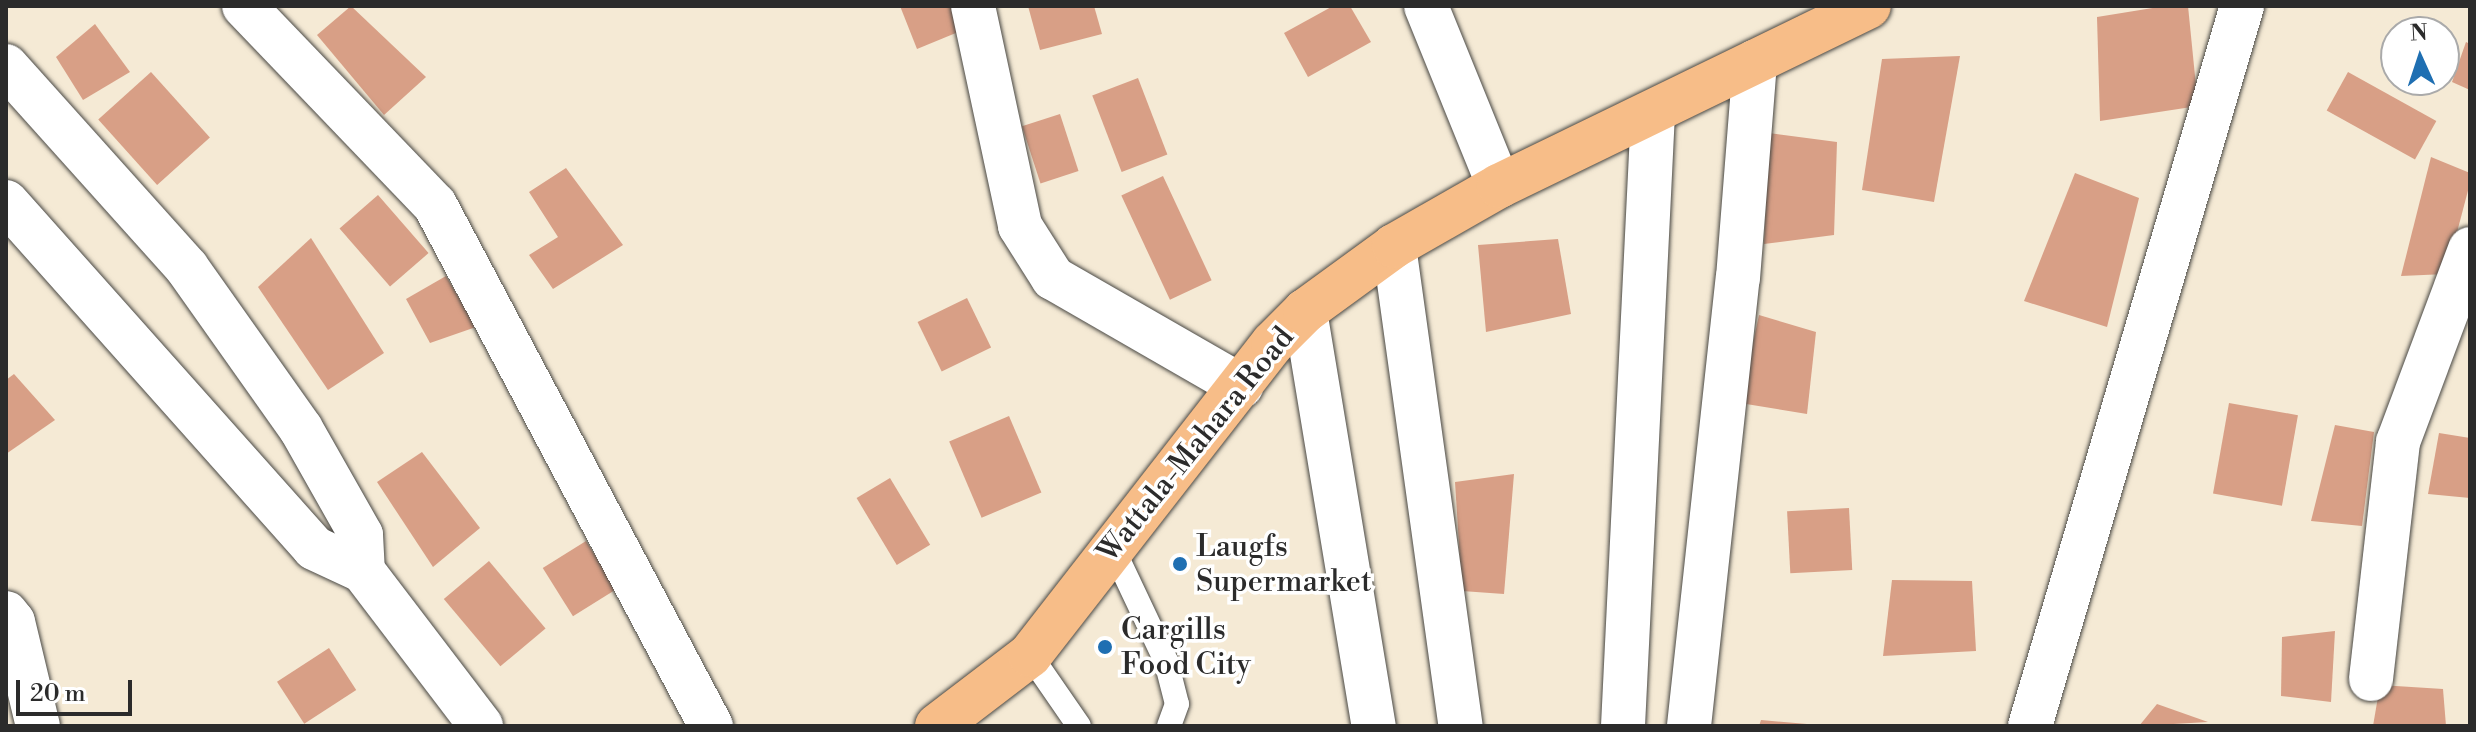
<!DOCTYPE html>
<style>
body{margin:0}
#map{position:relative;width:2476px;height:732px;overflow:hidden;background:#f5ead5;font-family:"Libre Bodoni",serif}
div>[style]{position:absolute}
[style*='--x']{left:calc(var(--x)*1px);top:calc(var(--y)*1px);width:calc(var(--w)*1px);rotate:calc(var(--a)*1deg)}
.building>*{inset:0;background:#d89f86;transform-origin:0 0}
.roads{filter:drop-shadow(0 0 2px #494844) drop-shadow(0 0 2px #494844)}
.service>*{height:24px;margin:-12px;padding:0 12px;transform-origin:12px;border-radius:12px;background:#fff}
.minor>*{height:44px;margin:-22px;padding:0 22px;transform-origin:22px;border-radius:22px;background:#fff}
.primary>*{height:44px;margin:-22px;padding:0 22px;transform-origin:22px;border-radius:22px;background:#f7bd88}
.dots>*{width:22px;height:22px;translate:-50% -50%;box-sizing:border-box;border:4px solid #fff;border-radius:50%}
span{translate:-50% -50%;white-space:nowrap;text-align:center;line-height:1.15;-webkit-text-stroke:7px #fff;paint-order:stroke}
.street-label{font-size:30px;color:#2b2b2b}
.poi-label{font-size:30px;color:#2b2b2b}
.left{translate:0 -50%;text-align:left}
.frame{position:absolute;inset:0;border:8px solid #2b2b2b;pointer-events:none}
.north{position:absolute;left:2380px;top:16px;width:80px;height:80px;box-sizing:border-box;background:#fff;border:2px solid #aaa;border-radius:50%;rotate:357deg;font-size:22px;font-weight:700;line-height:32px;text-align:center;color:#2b2b2b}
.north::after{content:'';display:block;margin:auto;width:28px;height:36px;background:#1f6fb2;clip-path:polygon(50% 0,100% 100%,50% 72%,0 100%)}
.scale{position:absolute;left:16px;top:680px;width:116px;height:36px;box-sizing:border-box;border:4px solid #2b2b2b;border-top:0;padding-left:10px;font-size:24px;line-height:28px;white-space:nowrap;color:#2b2b2b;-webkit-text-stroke:6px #fff;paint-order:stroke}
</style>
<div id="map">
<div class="building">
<div style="clip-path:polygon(351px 6px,426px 77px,384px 115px,317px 35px)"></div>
<div style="clip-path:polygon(900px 6px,978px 6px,985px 21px,917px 49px)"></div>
<div style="clip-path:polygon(1028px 6px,1094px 6px,1102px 34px,1040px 50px)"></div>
<div style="clip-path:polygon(1333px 6px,1350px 6px,1371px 42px,1308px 77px,1284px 33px)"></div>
<div style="clip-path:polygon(2165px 6px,2188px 6px,2198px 106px,2100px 121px,2097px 17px)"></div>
<div style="clip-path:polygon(95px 24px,130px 72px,83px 100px,56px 57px)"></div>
<div style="clip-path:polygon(2466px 42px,2470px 44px,2470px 90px,2452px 82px)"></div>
<div style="clip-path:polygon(1960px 56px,1934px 202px,1862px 190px,1882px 59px)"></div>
<div style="left:151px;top:72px;width:88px;height:71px;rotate:48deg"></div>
<div style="left:2348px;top:72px;width:101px;height:44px;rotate:29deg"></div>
<div style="left:1138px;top:78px;width:82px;height:49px;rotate:69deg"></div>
<div style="left:1060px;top:114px;width:60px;height:40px;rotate:72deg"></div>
<div style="clip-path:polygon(1769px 133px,1837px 142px,1834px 235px,1764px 244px)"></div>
<div style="clip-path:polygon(2431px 157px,2470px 173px,2470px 183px,2446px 274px,2401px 276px)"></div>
<div style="clip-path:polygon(566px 168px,623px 245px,553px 289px,529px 255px,558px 237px,529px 192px)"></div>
<div style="clip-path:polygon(2075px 173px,2139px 198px,2107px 327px,2024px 301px)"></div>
<div style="left:1163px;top:176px;width:115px;height:46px;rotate:65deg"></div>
<div style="left:378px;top:195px;width:77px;height:51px;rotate:49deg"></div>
<div style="clip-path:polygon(311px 238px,384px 353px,328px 390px,258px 287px)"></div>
<div style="clip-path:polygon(1558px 239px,1571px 314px,1486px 332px,1478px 245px)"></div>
<div style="clip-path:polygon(446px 276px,476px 327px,430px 343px,406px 299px)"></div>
<div style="left:967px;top:298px;width:55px;height:55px;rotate:64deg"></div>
<div style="clip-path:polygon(1759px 315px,1816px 332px,1807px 414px,1740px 403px)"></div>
<div style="clip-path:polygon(14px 374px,55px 420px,6px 454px,6px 380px)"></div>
<div style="left:2229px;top:403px;width:70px;height:92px;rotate:10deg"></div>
<div style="left:1009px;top:416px;width:83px;height:65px;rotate:67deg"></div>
<div style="clip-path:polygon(2335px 425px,2374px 432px,2362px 526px,2311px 521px)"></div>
<div style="clip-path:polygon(2439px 433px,2470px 438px,2470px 498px,2428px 494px)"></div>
<div style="clip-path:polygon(422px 452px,480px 528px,433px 567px,377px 482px)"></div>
<div style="clip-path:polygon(1514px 474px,1504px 594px,1462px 591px,1455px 482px)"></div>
<div style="left:890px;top:478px;width:78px;height:39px;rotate:59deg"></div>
<div style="left:1849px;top:508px;width:62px;height:62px;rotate:87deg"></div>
<div style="left:586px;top:541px;width:57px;height:51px;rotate:58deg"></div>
<div style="left:489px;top:561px;width:88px;height:59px;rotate:50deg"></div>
<div style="clip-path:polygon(1892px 580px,1972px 581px,1976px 651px,1883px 656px)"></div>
<div style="clip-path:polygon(2335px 631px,2331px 702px,2281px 696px,2282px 637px)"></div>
<div style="left:329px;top:648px;width:50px;height:62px;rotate:57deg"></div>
<div style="clip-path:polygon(2380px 685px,2443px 689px,2446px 726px,2373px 726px)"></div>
<div style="clip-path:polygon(2157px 704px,2208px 722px,2139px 726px)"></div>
<div style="clip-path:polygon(1761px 720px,1807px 724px,1807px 726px,1759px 726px)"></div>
</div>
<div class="roads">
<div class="service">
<div style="--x:1113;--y:549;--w:124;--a:64.7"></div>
<div style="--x:1166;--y:661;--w:44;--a:75.7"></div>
<div style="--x:1177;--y:704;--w:23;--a:110"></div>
<div style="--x:1030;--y:655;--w:86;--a:55.4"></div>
</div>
<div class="minor">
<div style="--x:244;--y:6;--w:276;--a:46.2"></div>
<div style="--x:435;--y:205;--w:590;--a:62.09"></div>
<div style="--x:973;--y:6;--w:225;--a:77.9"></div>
<div style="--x:1020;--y:226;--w:62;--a:57.6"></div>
<div style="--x:1053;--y:278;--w:217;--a:29.9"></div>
<div style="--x:1426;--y:6;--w:194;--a:67.9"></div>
<div style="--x:6;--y:66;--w:271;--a:48.1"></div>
<div style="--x:187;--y:268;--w:197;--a:54.7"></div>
<div style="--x:301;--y:429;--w:122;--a:60.5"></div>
<div style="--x:361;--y:535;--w:36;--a:87"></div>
<div style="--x:6;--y:202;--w:463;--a:48.3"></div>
<div style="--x:314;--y:548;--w:54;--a:25.1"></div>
<div style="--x:363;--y:571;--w:195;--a:52.7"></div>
<div style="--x:1394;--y:246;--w:485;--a:82.1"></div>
<div style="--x:1305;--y:311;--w:421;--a:80.6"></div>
<div style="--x:6;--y:613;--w:11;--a:52"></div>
<div style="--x:13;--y:622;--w:107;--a:76.5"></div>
<div style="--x:2371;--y:679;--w:239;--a:-83.5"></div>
<div style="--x:2398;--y:442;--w:206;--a:-69.5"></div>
<div style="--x:1623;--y:726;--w:614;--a:-87.2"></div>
<div style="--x:1689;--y:726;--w:451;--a:-83.8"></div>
<div style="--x:1738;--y:278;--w:217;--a:-85.5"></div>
<div style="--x:2030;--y:726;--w:751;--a:-73.59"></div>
</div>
<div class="primary">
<div style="--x:937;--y:726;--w:117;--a:-37.4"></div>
<div style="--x:1030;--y:655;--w:395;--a:-52.1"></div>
<div style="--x:1273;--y:343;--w:45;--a:-45"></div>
<div style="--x:1305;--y:311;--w:110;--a:-36.1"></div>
<div style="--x:1394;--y:246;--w:121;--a:-29.7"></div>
<div style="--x:1499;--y:186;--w:411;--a:-25.9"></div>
</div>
</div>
<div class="dots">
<div style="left:1180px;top:564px;background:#1f6fb2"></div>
<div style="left:1105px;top:647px;background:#1f6fb2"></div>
</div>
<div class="street-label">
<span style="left:1196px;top:445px;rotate:-51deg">Wattala-Mahara Road</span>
</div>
<div class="poi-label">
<span class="left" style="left:1196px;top:564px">Laugfs<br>Supermarket</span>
<span class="left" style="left:1121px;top:647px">Cargills<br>Food City</span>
</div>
<div class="frame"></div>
<div class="north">N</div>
<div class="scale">20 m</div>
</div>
